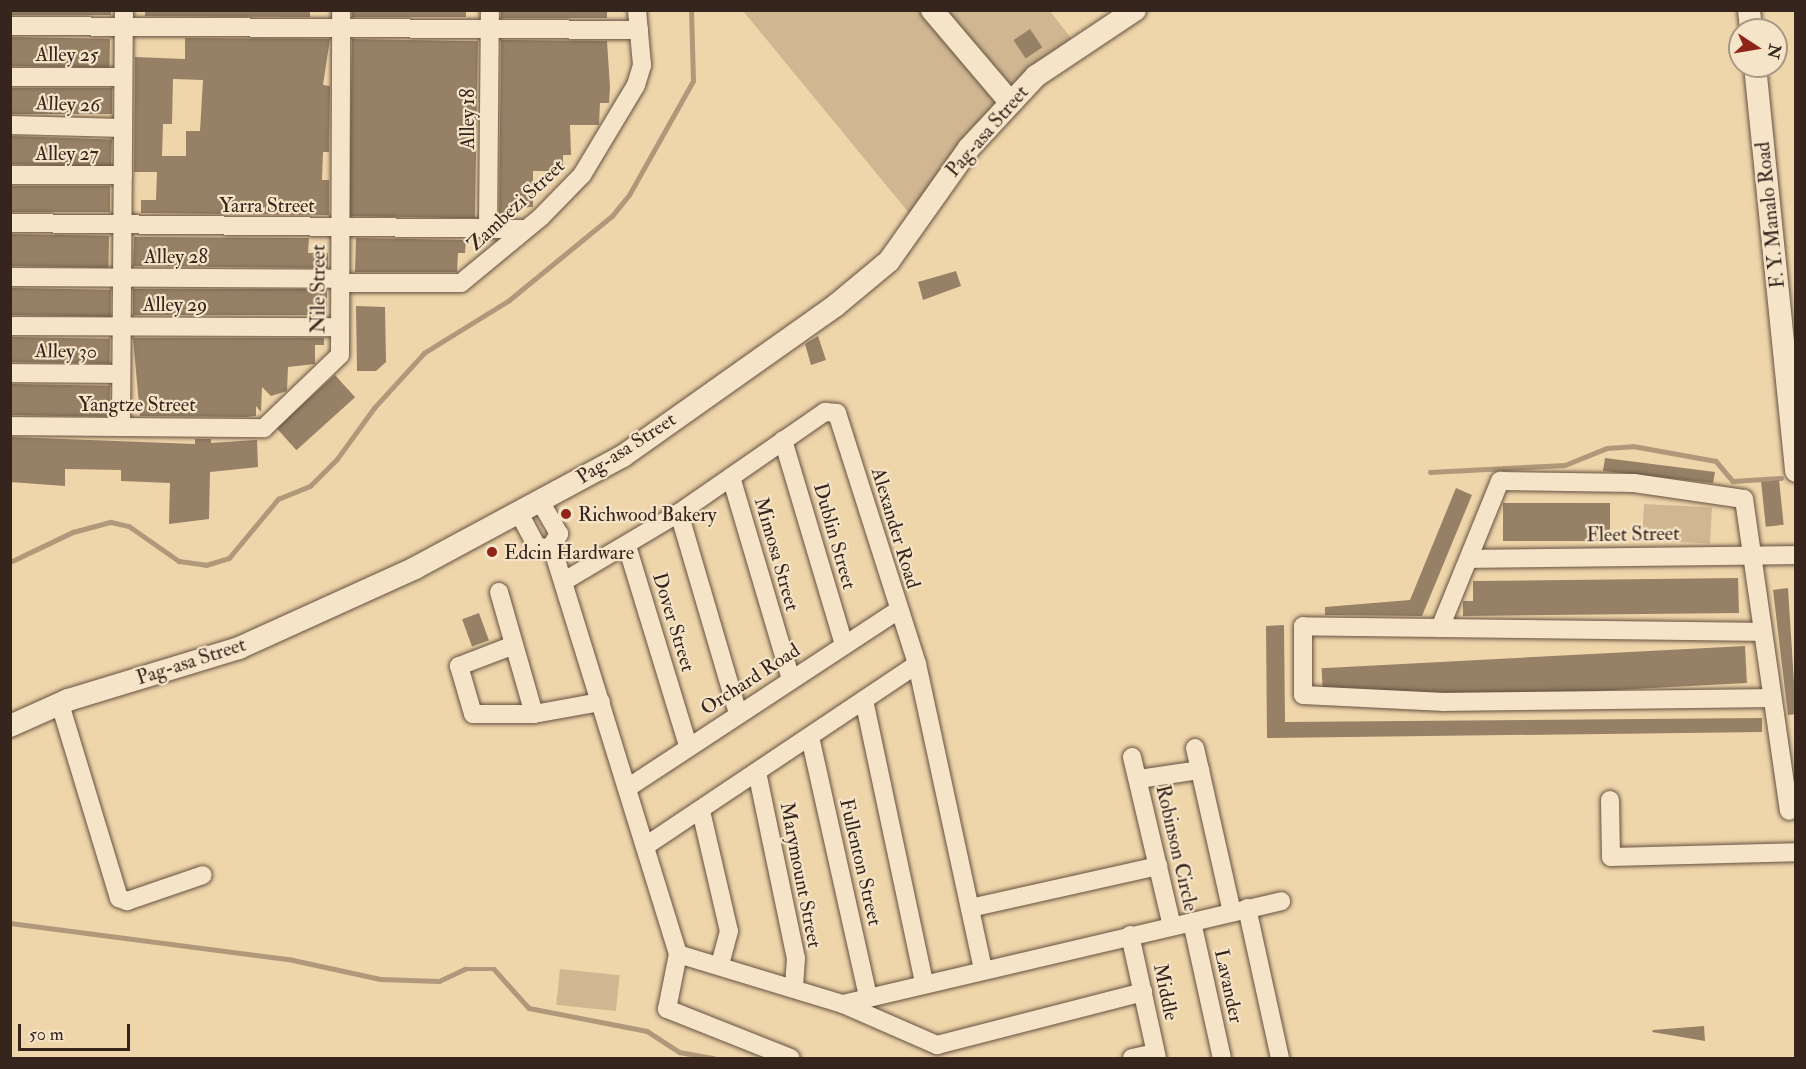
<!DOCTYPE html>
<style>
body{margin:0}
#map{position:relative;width:1806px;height:1069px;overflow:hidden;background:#efd5aa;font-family:"IM FELL Double Pica",serif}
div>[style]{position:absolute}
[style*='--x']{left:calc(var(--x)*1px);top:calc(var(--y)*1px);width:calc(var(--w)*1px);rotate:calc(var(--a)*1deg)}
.green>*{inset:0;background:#d0b792;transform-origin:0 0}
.stream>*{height:4.5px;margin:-2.25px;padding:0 2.25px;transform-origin:2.25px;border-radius:2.25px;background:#b0997a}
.building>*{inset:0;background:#968166;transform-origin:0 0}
.roads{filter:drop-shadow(0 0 2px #645140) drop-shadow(0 0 2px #645140)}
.minor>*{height:18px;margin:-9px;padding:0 9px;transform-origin:9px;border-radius:9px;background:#f5e4c8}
.tertiary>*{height:22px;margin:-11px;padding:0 11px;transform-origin:11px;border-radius:11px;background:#f5e4c8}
.dots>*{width:16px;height:16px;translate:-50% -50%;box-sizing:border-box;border:3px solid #f5e4c8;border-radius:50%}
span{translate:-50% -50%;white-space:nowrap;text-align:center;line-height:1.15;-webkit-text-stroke:4.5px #f5e4c8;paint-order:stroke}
.street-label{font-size:20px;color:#36251d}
.poi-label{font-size:20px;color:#36251d}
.left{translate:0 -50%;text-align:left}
.frame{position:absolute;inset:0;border:12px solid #36251d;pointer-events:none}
.north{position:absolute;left:1728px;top:18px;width:60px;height:60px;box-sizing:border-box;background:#f5e4c8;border:2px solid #a99884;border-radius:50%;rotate:102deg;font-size:16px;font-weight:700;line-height:24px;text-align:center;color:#36251d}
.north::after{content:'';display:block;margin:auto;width:21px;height:27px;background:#8f2418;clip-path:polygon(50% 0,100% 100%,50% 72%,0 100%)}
.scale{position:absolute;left:18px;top:1024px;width:112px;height:27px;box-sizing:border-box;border:3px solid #36251d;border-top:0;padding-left:8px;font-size:18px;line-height:21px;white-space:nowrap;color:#36251d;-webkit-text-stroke:4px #f5e4c8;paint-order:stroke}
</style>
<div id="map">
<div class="green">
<div style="clip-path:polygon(743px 11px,1050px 11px,1074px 42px,971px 135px,909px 213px)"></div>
<div style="left:1644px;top:504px;width:68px;height:36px;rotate:3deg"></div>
<div style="left:560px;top:969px;width:60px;height:36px;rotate:6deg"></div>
</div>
<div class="stream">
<div style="--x:1430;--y:472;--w:135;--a:-3"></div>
<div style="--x:1565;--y:465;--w:45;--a:-22"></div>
<div style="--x:1607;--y:448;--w:26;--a:-4"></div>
<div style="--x:1633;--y:446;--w:84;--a:10.2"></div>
<div style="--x:1716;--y:461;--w:26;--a:50"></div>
<div style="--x:1733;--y:481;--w:48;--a:-3.6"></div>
<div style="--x:10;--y:562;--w:70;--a:-25.5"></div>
<div style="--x:73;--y:532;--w:39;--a:-15"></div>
<div style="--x:111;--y:522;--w:18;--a:13"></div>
<div style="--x:129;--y:526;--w:61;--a:35"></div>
<div style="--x:179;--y:561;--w:27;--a:8"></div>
<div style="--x:206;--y:565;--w:24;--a:-17"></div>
<div style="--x:229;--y:558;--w:77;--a:-50.3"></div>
<div style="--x:278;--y:499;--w:35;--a:-22"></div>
<div style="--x:310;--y:486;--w:38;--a:-45"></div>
<div style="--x:337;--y:459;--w:63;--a:-54"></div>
<div style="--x:374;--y:408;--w:74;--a:-47.7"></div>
<div style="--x:424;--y:353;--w:99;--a:-31.8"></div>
<div style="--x:508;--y:301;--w:134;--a:-39.3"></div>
<div style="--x:612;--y:216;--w:27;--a:-51"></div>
<div style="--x:629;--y:195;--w:131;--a:-60.7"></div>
<div style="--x:693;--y:81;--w:71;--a:-91.6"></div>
<div style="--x:10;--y:923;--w:285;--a:7.4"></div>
<div style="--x:293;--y:960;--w:89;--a:12.3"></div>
<div style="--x:380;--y:979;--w:59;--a:1.9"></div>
<div style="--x:439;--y:981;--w:29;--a:-25"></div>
<div style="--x:465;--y:969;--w:29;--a:0"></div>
<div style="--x:494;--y:969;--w:52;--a:48.1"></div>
<div style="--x:529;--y:1008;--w:120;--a:11"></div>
<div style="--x:647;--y:1031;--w:38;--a:33"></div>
<div style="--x:679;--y:1052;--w:35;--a:10"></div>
</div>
<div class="building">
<div style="left:10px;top:10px;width:101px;height:5px"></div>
<div style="clip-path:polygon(145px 10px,310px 10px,310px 17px,145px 16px)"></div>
<div style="left:352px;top:10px;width:114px;height:7px"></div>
<div style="left:501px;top:10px;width:106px;height:8px"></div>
<div style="left:1030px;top:29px;width:22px;height:20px;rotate:56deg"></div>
<div style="left:10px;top:37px;width:100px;height:29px;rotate:1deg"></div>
<div style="clip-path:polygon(evenodd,185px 38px,330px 39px,323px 85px,330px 86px,329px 152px,323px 152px,322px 180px,329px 180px,329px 215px,141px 213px,141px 200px,156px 200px,157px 172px,134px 172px,135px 57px,185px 59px,185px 38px,173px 79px,203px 80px,200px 131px,186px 131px,186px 156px,162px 156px,163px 124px,172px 124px,173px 79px)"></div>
<div style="left:352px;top:39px;width:126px;height:177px;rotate:1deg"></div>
<div style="clip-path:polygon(501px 40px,607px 41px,610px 87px,609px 103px,600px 103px,599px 125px,570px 125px,571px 155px,563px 155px,563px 171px,533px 171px,533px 207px,507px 208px,507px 218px,499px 217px)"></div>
<div style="left:10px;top:88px;width:102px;height:26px"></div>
<div style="left:10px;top:136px;width:102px;height:28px;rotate:2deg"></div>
<div style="left:10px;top:186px;width:100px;height:26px"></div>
<div style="left:10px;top:234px;width:99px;height:32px;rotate:1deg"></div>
<div style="clip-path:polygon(134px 237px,309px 238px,308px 253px,328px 253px,328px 268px,133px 266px)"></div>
<div style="clip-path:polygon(356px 238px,466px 240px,465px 253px,458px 253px,457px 272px,355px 272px)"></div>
<div style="clip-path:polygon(956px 271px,961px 286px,923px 300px,918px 282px)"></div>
<div style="left:10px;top:288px;width:101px;height:27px;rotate:1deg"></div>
<div style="left:133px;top:289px;width:194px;height:26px"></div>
<div style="clip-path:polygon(356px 306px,385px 307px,386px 362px,376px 371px,357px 371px)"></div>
<div style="clip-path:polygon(818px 336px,826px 360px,811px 365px,805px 344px)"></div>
<div style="left:10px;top:337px;width:100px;height:25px;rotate:1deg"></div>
<div style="clip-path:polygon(133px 338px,324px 338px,324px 345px,315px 345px,315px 364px,288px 367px,287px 391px,271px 396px,262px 387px,261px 412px,256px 406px,256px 416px,246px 417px,140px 416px)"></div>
<div style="left:335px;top:375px;width:30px;height:79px;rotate:48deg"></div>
<div style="left:10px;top:384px;width:100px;height:31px;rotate:1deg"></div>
<div style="clip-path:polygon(10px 437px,195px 444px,195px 439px,211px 439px,211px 443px,257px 440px,258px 467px,210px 472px,209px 519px,169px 524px,170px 483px,121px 481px,121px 470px,65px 469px,65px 486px,10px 482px)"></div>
<div style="clip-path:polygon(1605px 458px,1715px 472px,1713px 483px,1603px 471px)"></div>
<div style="left:1779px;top:480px;width:45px;height:18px;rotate:84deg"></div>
<div style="clip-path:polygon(1456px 488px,1472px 495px,1422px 616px,1325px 615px,1325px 607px,1410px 600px)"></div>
<div style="left:1503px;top:503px;width:107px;height:38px"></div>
<div style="clip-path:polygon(1738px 578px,1739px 613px,1463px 616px,1463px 601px,1473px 601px,1473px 581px)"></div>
<div style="clip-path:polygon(1788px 588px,1796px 714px,1788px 715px,1773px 590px)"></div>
<div style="left:479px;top:613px;width:29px;height:18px;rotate:70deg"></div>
<div style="clip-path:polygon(1284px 625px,1285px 722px,1762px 718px,1762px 732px,1267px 738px,1266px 626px)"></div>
<div style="left:1745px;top:646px;width:37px;height:424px;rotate:87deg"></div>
<div style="clip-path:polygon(1704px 1026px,1705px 1041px,1652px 1032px,1653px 1030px)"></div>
</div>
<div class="roads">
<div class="minor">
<div style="--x:10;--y:26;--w:629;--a:0.36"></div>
<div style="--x:10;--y:77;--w:113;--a:0"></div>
<div style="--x:10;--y:125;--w:113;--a:1.5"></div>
<div style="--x:10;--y:175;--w:113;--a:0"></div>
<div style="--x:10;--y:223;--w:514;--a:0.67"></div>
<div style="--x:488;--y:229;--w:219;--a:-89.5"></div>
<div style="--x:10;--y:277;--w:331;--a:0.3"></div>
<div style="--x:341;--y:283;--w:120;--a:0"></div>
<div style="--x:461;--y:283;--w:104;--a:-39.5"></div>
<div style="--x:541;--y:217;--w:59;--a:-45.7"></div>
<div style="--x:582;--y:175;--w:105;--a:-59"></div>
<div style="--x:636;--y:85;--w:21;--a:-73"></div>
<div style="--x:642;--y:65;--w:55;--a:-95.2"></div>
<div style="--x:10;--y:326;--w:330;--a:0.2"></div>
<div style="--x:10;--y:373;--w:111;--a:0.5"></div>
<div style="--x:10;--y:426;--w:254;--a:0.5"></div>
<div style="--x:264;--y:428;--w:105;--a:-43.8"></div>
<div style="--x:340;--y:355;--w:345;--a:-89.8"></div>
<div style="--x:121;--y:427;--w:417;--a:-89.6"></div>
<div style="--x:783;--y:440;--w:213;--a:73.4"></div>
<div style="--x:731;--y:477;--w:211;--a:73.5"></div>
<div style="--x:519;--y:513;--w:38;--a:62"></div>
<div style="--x:537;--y:547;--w:13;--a:4"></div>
<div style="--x:550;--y:548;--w:17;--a:-57"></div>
<div style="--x:559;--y:534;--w:38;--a:-120"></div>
<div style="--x:679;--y:513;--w:209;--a:73.6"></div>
<div style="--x:627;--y:546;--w:209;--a:73"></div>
<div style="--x:552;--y:547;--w:426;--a:72.8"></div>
<div style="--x:678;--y:954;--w:56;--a:101.3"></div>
<div style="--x:667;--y:1009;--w:133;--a:21.6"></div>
<div style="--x:1470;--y:559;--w:326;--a:-0.7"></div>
<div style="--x:566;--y:580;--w:131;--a:-30.7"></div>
<div style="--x:679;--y:513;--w:178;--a:-34.7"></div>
<div style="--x:825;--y:412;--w:12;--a:5"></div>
<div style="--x:837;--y:413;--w:263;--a:72.3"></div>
<div style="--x:917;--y:664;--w:313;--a:77.8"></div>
<div style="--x:499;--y:592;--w:127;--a:74"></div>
<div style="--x:1440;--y:628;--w:159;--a:-67.8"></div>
<div style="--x:1500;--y:481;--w:134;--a:0.9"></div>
<div style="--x:1634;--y:483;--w:111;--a:8.3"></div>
<div style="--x:1744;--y:499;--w:315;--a:81.8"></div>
<div style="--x:1762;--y:632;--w:459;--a:-179.3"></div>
<div style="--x:1303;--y:626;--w:69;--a:90"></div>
<div style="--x:1303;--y:695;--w:142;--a:2.8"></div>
<div style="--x:1445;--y:702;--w:325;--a:-0.7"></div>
<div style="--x:514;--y:645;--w:59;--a:159.1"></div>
<div style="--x:459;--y:666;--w:50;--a:73.7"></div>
<div style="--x:473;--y:714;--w:61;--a:0"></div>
<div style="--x:534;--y:714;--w:68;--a:-10.2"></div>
<div style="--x:864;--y:700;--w:288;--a:78"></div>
<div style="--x:60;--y:704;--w:203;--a:73.1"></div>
<div style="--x:119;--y:898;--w:9;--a:21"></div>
<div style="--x:127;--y:901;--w:80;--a:-18.9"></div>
<div style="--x:810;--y:737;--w:265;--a:77.4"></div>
<div style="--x:1195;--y:748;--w:168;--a:77.3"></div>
<div style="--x:1132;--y:757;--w:174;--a:76.7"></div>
<div style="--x:757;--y:772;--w:190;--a:78.2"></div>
<div style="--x:796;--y:958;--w:29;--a:94"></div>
<div style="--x:1139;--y:779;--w:62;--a:-8.4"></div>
<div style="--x:629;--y:787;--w:321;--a:-33.3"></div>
<div style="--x:1610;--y:800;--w:57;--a:89"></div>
<div style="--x:1611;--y:857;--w:185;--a:-1.5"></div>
<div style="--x:701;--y:811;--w:123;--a:76.9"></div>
<div style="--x:729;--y:931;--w:35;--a:105"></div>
<div style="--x:647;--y:845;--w:325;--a:-33.8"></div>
<div style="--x:970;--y:908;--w:193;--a:-12.6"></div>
<div style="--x:1247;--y:908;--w:154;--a:77.6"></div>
<div style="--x:1192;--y:922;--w:139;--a:77.6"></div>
<div style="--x:1130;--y:935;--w:126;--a:77.6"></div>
<div style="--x:678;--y:954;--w:172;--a:16.9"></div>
<div style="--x:843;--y:1004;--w:103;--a:23.6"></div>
<div style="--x:937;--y:1045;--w:213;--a:-14.4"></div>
<div style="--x:843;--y:1004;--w:450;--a:-13.2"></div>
<div style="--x:1132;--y:1058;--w:24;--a:-12"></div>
</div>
<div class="tertiary">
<div style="--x:932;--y:10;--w:121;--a:49.7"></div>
<div style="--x:1749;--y:10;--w:20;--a:84"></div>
<div style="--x:1755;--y:66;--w:407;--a:84.2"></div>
<div style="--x:10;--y:726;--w:64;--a:-24.1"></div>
<div style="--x:68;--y:700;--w:179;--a:-16.9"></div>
<div style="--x:239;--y:648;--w:193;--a:-24.4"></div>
<div style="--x:415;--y:568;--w:236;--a:-28.3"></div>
<div style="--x:623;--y:456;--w:260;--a:-35.3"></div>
<div style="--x:835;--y:306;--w:70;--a:-39.8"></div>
<div style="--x:889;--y:261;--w:138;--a:-54.7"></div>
<div style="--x:969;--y:148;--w:98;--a:-47.1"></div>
<div style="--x:1036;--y:76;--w:119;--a:-33.7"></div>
</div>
</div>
<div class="dots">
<div style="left:566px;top:514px;background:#8f2418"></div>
<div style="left:492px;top:552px;background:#8f2418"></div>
</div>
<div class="street-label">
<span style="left:67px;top:54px">Alley 25</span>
<span style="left:68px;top:104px;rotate:2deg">Alley 26</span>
<span style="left:467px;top:119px;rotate:-90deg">Alley 18</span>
<span style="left:987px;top:131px;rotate:-49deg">Pag-asa Street</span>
<span style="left:67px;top:153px">Alley 27</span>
<span style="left:267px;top:205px">Yarra Street</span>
<span style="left:516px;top:205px;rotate:-43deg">Zambezi Street</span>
<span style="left:1770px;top:215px;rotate:-96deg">F. Y. Manalo Road</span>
<span style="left:176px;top:256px">Alley 28</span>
<span style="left:318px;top:289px;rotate:-90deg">Nile Street</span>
<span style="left:175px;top:304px">Alley 29</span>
<span style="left:66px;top:351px;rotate:1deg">Alley 30</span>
<span style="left:137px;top:404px">Yangtze Street</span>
<span style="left:626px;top:448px;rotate:-33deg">Pag-asa Street</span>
<span style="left:896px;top:528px;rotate:73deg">Alexander Road</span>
<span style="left:1633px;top:534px;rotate:-1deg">Fleet Street</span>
<span style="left:835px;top:536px;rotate:74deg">Dublin Street</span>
<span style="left:777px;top:554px;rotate:74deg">Mimosa Street</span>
<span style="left:674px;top:622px;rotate:73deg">Dover Street</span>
<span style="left:191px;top:661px;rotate:-18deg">Pag-asa Street</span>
<span style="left:750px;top:679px;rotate:-33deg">Orchard Road</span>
<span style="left:1177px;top:848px;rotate:77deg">Robinson Circle</span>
<span style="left:861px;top:862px;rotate:77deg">Fullenton Street</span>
<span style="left:801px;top:875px;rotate:79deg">Marymount Street</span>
<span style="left:1229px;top:986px;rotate:78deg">Lavander</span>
<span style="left:1166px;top:992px;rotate:78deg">Middle</span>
</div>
<div class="poi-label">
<span class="left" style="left:578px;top:514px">Richwood Bakery</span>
<span class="left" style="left:504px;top:552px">Edcin Hardware</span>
</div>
<div class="frame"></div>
<div class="north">N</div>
<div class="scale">50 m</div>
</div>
